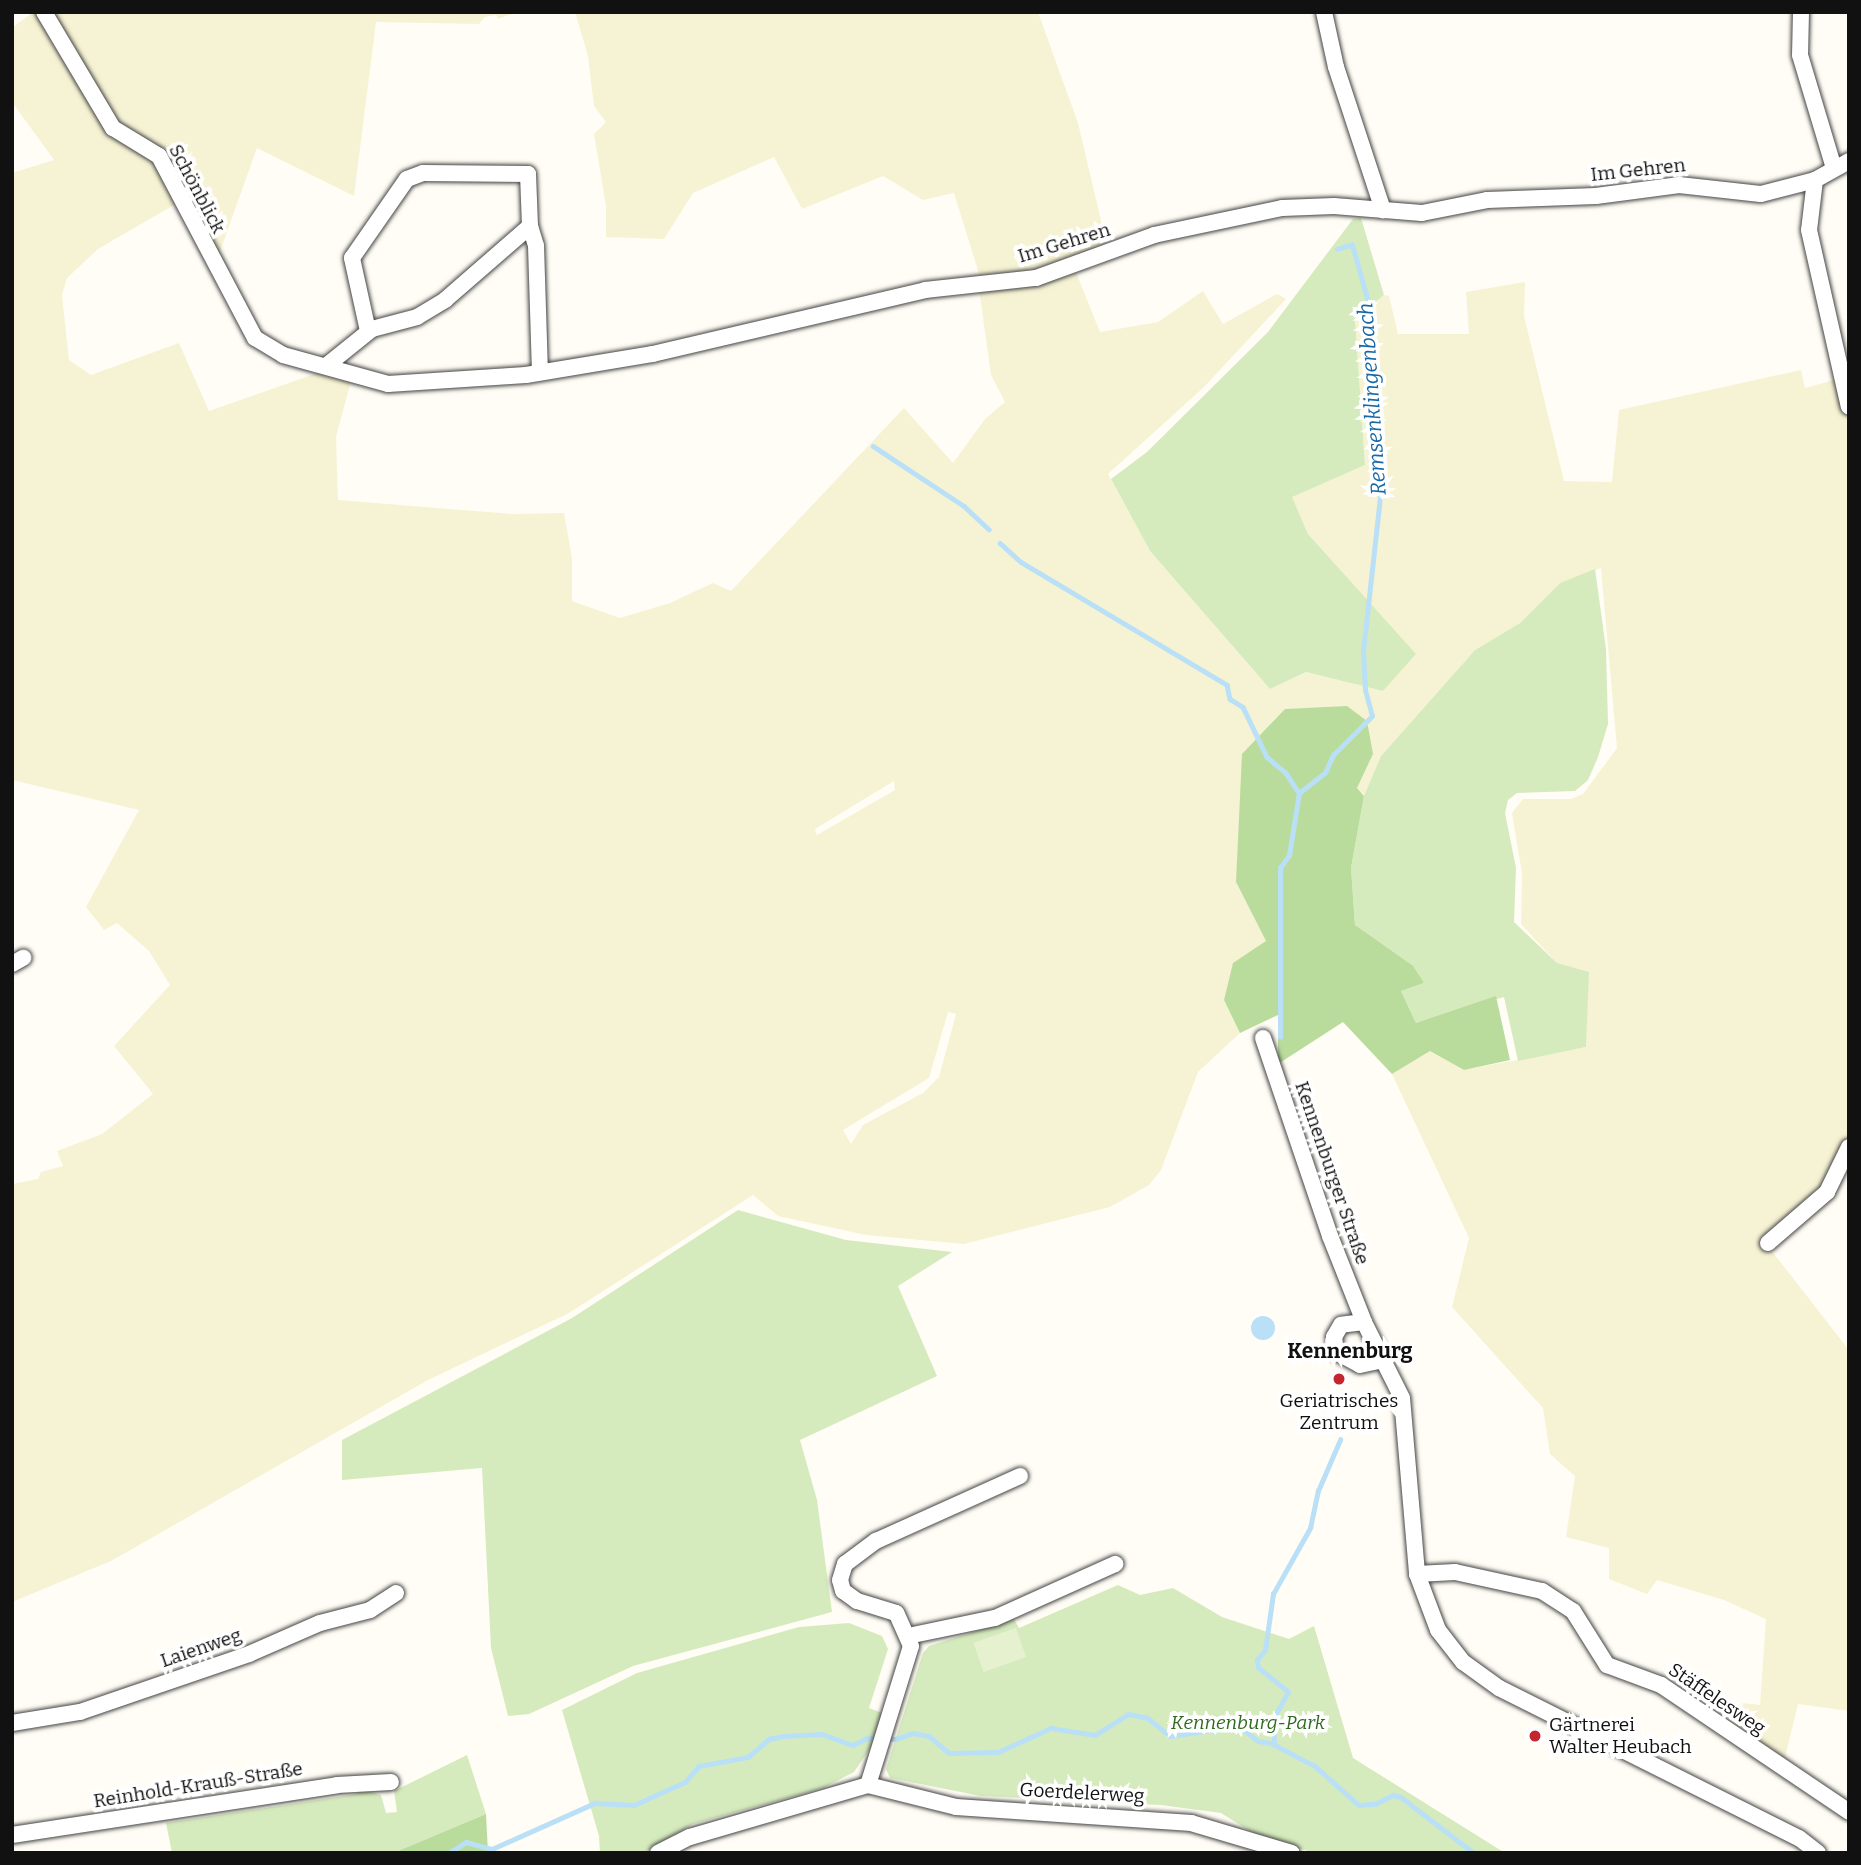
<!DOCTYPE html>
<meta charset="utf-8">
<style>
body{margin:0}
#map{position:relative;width:1861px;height:1865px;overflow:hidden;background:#fffdf5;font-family:Bitter,serif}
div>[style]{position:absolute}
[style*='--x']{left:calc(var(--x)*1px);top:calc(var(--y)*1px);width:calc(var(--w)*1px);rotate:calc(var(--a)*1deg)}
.farmland>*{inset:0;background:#f6f3d4}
.green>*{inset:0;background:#d5ebbd}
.forest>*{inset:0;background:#b9dc9c}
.pitch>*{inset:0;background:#e6f2cf;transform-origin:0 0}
.water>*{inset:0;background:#b9e0f7}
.round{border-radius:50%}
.stream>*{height:4.5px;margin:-2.25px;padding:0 2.25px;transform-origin:2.25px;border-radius:2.25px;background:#b9e0f7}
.roads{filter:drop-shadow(0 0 2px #444) drop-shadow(0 0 2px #444)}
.street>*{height:16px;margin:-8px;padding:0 8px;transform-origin:8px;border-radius:8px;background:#fff}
.dots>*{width:19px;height:19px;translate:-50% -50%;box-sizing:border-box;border:4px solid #fff;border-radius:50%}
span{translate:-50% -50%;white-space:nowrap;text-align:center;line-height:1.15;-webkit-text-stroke:7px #fff;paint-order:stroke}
.street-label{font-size:19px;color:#111}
.poi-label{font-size:19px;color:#111}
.left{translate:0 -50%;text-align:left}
.park-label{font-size:19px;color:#2f6b1f;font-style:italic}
.water-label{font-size:21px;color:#1768a6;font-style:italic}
.neighbourhood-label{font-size:21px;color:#111;font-weight:700}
.frame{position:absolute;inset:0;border:14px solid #111;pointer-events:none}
</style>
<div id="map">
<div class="farmland">
<div style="clip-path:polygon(evenodd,33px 12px,517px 12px,498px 19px,496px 15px,485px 17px,479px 24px,376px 22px,354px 196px,257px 148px,218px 257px,179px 202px,98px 249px,67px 278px,62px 295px,69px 360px,91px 375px,179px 343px,209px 411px,323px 371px,351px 381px,336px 437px,338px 500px,512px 514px,564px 513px,572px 558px,572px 601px,620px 618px,670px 603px,713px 583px,731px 591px,904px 408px,953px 463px,985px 419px,1005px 402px,991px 375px,979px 289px,1075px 270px,1100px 332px,1158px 322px,1203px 291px,1223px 324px,1277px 294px,1286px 299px,1204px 387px,1108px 474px,1150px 551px,1270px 689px,1306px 672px,1383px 691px,1415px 654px,1308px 534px,1291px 497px,1365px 465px,1355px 319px,1384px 295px,1389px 296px,1398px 334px,1469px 334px,1466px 292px,1525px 282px,1524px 316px,1564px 481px,1612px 482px,1619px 410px,1801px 370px,1805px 388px,1838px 379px,1849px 422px,1849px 1135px,1822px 1189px,1764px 1241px,1849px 1350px,1849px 1711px,1798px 1704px,1783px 1766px,1730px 1729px,1743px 1703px,1760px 1705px,1766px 1619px,1724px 1600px,1657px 1580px,1647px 1594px,1609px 1579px,1609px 1548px,1566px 1537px,1575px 1476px,1550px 1454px,1543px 1408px,1452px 1307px,1469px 1238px,1392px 1074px,1430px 1051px,1464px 1070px,1586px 1047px,1557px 963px,1521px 924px,1522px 874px,1512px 813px,1523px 799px,1571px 799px,1583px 794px,1617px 748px,1601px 568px,1560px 583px,1520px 623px,1475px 650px,1381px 756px,1365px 796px,1357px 788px,1373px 754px,1236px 882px,1266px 941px,1224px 1000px,1240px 1033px,1198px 1072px,1161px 1170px,1149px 1185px,1110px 1207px,964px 1244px,866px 1235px,778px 1216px,753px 1195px,569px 1313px,428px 1380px,111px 1561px,12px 1602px,12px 1184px,38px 1179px,41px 1172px,63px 1166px,57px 1151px,102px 1134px,153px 1094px,114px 1046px,170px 985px,149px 951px,117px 923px,104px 930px,86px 907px,139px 810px,12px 780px,12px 173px,54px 160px,12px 102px,12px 28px,33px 12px,894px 781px,895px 790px,817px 835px,815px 829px,894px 781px,33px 12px,948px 1012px,956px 1014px,939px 1077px,923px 1093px,863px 1125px,851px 1144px,843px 1130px,929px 1078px,948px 1012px)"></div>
<div style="clip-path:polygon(575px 12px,1038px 12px,1078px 123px,1107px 246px,1039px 270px,980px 277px,954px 193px,923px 200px,883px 176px,802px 209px,774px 157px,693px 193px,664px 239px,606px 237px,606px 206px,594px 134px,606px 122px,594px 106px,588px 56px)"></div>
</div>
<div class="green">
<div style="clip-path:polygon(1361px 218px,1384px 295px,1355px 319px,1365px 465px,1292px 497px,1308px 534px,1416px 654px,1383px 691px,1306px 672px,1270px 689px,1150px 551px,1111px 479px,1147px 452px,1268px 332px,1353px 219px)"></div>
<div style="clip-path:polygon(1595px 569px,1606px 649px,1608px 724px,1598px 757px,1588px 780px,1575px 791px,1517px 793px,1508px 800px,1505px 813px,1516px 868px,1514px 922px,1557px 963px,1589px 972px,1586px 1047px,1518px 1061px,1504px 997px,1416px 1023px,1401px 991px,1424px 983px,1355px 925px,1351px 868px,1364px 796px,1381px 756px,1475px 650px,1520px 623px,1560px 583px)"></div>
<div style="clip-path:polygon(738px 1210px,846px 1240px,952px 1252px,898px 1286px,937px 1376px,800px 1440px,817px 1500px,832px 1612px,633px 1666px,529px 1714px,508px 1716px,491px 1648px,482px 1468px,342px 1480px,342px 1440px,572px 1318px)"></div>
<div style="clip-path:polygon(1118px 1585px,1140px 1595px,1173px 1588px,1222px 1617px,1289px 1639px,1314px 1626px,1353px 1758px,1505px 1853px,1314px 1853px,1253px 1833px,1221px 1813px,1161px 1805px,981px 1796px,890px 1778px,886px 1769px,923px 1653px,929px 1646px,1014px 1619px,1019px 1628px)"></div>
<div style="clip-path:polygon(849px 1623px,882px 1636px,888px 1649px,869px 1708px,882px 1713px,871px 1747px,854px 1772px,823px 1788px,693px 1824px,643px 1853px,600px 1853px,599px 1836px,562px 1710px,637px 1673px,799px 1627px)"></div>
<div style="clip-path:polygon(467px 1755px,486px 1814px,393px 1853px,172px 1853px,166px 1823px,357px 1794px,361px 1789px,381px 1795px,386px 1813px,397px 1812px,394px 1791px)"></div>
</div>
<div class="forest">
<div style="clip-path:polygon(1347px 706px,1367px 721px,1373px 754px,1357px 788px,1364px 796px,1351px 868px,1355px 925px,1413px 966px,1424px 983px,1401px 991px,1416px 1023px,1496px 996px,1510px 1060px,1464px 1070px,1430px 1051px,1392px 1074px,1343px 1022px,1278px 1064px,1278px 1015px,1240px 1033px,1224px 1000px,1233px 963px,1266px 941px,1236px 882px,1242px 754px,1285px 709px)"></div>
<div style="clip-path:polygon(486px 1814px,488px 1853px,393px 1853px)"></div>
</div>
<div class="pitch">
<div style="left:1016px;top:1628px;width:31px;height:45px;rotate:71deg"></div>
</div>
<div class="water">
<div class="round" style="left:1251px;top:1316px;width:24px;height:24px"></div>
</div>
<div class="stream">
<div style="--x:873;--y:446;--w:109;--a:33.4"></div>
<div style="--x:964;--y:506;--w:34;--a:43"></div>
<div style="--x:1000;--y:543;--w:28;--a:42"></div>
<div style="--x:1021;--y:562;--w:240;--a:30.8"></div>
<div style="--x:1227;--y:685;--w:14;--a:78"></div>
<div style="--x:1230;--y:699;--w:15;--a:32"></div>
<div style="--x:1243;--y:707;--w:55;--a:64.4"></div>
<div style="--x:1267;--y:757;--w:25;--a:40"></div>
<div style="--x:1286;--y:773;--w:24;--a:57"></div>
<div style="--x:1280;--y:1037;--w:169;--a:-90"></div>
<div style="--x:1280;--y:868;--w:16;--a:-55"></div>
<div style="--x:1289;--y:855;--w:63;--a:-80.8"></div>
<div style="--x:1299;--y:793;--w:33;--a:-38"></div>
<div style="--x:1325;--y:773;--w:20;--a:-66"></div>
<div style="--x:1333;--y:755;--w:55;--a:-45"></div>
<div style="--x:1372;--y:716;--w:27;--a:-105"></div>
<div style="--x:1365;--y:690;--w:39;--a:-93"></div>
<div style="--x:1363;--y:651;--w:163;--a:-83.7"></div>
<div style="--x:1381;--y:489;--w:44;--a:-103.1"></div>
<div style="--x:1371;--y:446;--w:144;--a:-91.2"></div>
<div style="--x:1368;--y:302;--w:59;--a:-105.7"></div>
<div style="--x:1352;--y:245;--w:15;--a:164"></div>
<div style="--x:1313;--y:1136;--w:57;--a:66.1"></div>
<div style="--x:1274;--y:1744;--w:25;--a:-92"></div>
<div style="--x:1273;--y:1719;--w:31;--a:-61"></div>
<div style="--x:1288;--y:1692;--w:38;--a:-141"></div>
<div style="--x:1258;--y:1668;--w:8;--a:-97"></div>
<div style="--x:1257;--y:1660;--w:13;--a:-51"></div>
<div style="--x:1265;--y:1650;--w:57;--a:-81.9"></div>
<div style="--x:1273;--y:1594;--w:76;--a:-60.7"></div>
<div style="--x:1310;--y:1528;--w:38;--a:-78"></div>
<div style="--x:1318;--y:1491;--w:56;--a:-66.7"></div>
<div style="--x:449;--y:1853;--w:20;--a:-33"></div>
<div style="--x:466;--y:1842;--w:27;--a:15"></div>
<div style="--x:492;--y:1849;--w:113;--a:-24.1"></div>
<div style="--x:595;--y:1803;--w:39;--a:3"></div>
<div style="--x:634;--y:1805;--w:56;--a:-24.3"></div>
<div style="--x:685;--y:1782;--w:21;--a:-49"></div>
<div style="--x:699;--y:1766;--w:50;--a:-10.4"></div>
<div style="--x:748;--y:1757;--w:28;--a:-41"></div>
<div style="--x:769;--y:1739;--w:14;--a:-12"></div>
<div style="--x:783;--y:1736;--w:39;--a:-3"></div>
<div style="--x:822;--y:1734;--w:33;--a:20"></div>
<div style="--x:853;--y:1745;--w:16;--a:-27"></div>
<div style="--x:867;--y:1738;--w:29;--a:2"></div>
<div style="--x:896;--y:1739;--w:18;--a:-19"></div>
<div style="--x:913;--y:1733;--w:16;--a:11"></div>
<div style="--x:929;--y:1736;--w:26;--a:40"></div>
<div style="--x:949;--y:1753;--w:49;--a:-1.2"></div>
<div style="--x:998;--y:1752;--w:58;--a:-24.4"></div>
<div style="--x:1051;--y:1728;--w:45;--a:9"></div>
<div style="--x:1095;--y:1735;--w:40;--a:-32"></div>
<div style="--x:1129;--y:1714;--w:19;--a:12"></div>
<div style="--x:1148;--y:1718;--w:28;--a:39"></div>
<div style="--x:1170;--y:1736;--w:70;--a:-8.2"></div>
<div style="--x:1239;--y:1726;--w:24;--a:38"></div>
<div style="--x:1258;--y:1741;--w:13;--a:9"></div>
<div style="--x:1271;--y:1743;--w:50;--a:27.6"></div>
<div style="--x:1315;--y:1766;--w:59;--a:41.6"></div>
<div style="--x:1359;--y:1805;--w:16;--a:-4"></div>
<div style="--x:1375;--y:1804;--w:20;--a:-27"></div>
<div style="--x:1393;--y:1795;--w:8;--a:14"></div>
<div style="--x:1401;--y:1797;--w:92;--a:37.5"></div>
</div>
<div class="roads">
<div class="street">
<div style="--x:44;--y:12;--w:135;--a:59.3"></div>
<div style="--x:113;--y:128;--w:54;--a:31.3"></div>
<div style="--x:159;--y:156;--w:206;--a:62.2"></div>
<div style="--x:255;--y:338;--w:33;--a:31"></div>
<div style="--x:283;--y:355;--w:109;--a:15.4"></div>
<div style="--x:388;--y:384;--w:138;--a:-3.7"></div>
<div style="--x:526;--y:375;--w:129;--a:-9.4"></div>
<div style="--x:653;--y:354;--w:279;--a:-13.2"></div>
<div style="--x:925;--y:290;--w:112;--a:-6.2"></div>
<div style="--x:1036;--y:278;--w:126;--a:-20"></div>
<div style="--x:1154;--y:235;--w:131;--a:-11.9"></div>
<div style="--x:1282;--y:208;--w:52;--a:-2.2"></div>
<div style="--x:1334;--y:206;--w:88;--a:4.5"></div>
<div style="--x:1422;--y:213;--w:66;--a:-11.3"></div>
<div style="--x:1487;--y:200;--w:109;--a:-2.1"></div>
<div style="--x:1596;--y:196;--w:84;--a:-7.5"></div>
<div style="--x:1679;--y:185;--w:82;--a:6.3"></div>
<div style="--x:1761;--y:194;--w:56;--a:-14.5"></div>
<div style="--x:1815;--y:180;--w:39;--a:-29"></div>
<div style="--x:1324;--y:12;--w:56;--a:77.7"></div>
<div style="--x:1336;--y:67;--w:151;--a:71.8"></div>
<div style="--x:1801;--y:12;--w:43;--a:91.3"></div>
<div style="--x:1800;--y:55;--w:118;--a:73.3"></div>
<div style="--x:1815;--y:180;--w:50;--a:96.8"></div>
<div style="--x:1809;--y:230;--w:181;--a:77.3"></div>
<div style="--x:368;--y:331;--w:75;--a:-102.4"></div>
<div style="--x:352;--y:258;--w:96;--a:-55.2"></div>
<div style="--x:407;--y:179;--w:17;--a:-21"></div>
<div style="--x:423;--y:173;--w:105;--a:0.5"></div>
<div style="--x:528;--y:174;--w:52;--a:87.8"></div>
<div style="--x:530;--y:226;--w:21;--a:73"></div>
<div style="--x:536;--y:246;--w:126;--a:88.2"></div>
<div style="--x:326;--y:366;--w:59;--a:-38.8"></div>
<div style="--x:372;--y:329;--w:47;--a:-14.9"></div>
<div style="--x:417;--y:317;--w:33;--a:-31"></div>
<div style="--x:445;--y:300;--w:113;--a:-41"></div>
<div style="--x:12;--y:964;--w:13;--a:-29"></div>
<div style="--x:1263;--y:1038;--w:209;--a:71.3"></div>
<div style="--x:1330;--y:1236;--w:92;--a:68.4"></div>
<div style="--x:1364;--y:1322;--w:85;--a:63.4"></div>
<div style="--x:1402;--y:1398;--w:177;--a:85.1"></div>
<div style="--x:1417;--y:1574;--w:60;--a:69.4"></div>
<div style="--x:1438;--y:1630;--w:41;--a:52"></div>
<div style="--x:1463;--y:1662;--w:44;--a:35.8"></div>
<div style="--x:1499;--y:1688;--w:335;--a:26.6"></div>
<div style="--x:1799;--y:1838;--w:24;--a:38"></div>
<div style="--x:1768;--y:1243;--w:78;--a:-40.8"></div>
<div style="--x:1827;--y:1192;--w:50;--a:-63.9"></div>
<div style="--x:1364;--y:1322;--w:23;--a:173"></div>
<div style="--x:1341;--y:1325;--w:14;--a:120"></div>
<div style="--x:1334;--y:1337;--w:15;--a:82"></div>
<div style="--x:1336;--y:1352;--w:27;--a:28"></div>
<div style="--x:1360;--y:1365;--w:24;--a:-12"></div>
<div style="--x:1417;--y:1574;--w:38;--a:-3"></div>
<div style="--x:1455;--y:1572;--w:89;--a:12.3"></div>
<div style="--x:1542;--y:1591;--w:37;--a:33"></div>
<div style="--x:1573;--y:1611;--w:64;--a:57.8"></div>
<div style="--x:1607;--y:1665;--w:58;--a:20.3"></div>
<div style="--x:1661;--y:1685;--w:227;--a:34"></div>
<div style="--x:908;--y:1636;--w:89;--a:-11.7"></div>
<div style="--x:995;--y:1618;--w:132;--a:-24.2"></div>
<div style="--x:12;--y:1723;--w:69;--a:-9.2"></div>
<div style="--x:80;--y:1712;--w:179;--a:-18.9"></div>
<div style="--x:249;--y:1654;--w:77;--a:-23.6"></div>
<div style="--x:320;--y:1623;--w:52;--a:-14.6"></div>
<div style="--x:370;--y:1610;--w:31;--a:-33"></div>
<div style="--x:868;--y:1785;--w:145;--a:-72.8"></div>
<div style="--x:911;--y:1646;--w:36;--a:-114"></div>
<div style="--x:896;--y:1613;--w:41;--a:-162.9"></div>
<div style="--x:857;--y:1601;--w:17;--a:-144"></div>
<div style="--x:843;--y:1591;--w:11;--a:-105"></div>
<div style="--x:840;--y:1580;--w:17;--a:-73"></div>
<div style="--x:845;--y:1564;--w:39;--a:-37"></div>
<div style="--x:876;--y:1541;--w:158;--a:-24.3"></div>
<div style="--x:12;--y:1835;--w:329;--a:-8.7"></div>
<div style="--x:337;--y:1785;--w:54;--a:-3.2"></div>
<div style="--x:658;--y:1853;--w:36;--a:-27"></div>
<div style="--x:690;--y:1837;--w:185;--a:-16.3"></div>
<div style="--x:868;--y:1785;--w:91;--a:14"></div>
<div style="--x:956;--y:1807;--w:236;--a:3.9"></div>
<div style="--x:1191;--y:1823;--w:105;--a:16.5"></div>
</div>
</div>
<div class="dots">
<div style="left:1339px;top:1379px;background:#c4262e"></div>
<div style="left:1535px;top:1736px;background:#c4262e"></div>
</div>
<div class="street-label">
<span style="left:1638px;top:170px;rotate:-6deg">Im Gehren</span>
<span style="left:197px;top:189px;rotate:62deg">Schönblick</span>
<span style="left:1064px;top:243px;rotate:-17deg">Im Gehren</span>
<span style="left:1332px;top:1173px;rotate:71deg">Kennenburger Straße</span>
<span style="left:201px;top:1648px;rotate:-19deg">Laienweg</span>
<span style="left:1717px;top:1699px;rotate:34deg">Stäffelesweg</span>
<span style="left:198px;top:1785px;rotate:-9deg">Reinhold-Krauß-Straße</span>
<span style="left:1082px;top:1793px;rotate:3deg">Goerdelerweg</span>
</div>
<div class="poi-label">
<span style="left:1339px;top:1412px">Geriatrisches<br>Zentrum</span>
<span class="left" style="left:1549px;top:1736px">Gärtnerei<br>Walter Heubach</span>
</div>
<div class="park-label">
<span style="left:1248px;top:1723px">Kennenburg-Park</span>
</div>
<div class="water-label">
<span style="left:1372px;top:399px;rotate:-94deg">Remsenklingenbach</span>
</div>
<div class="neighbourhood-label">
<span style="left:1350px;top:1351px">Kennenburg</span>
</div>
<div class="frame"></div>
</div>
